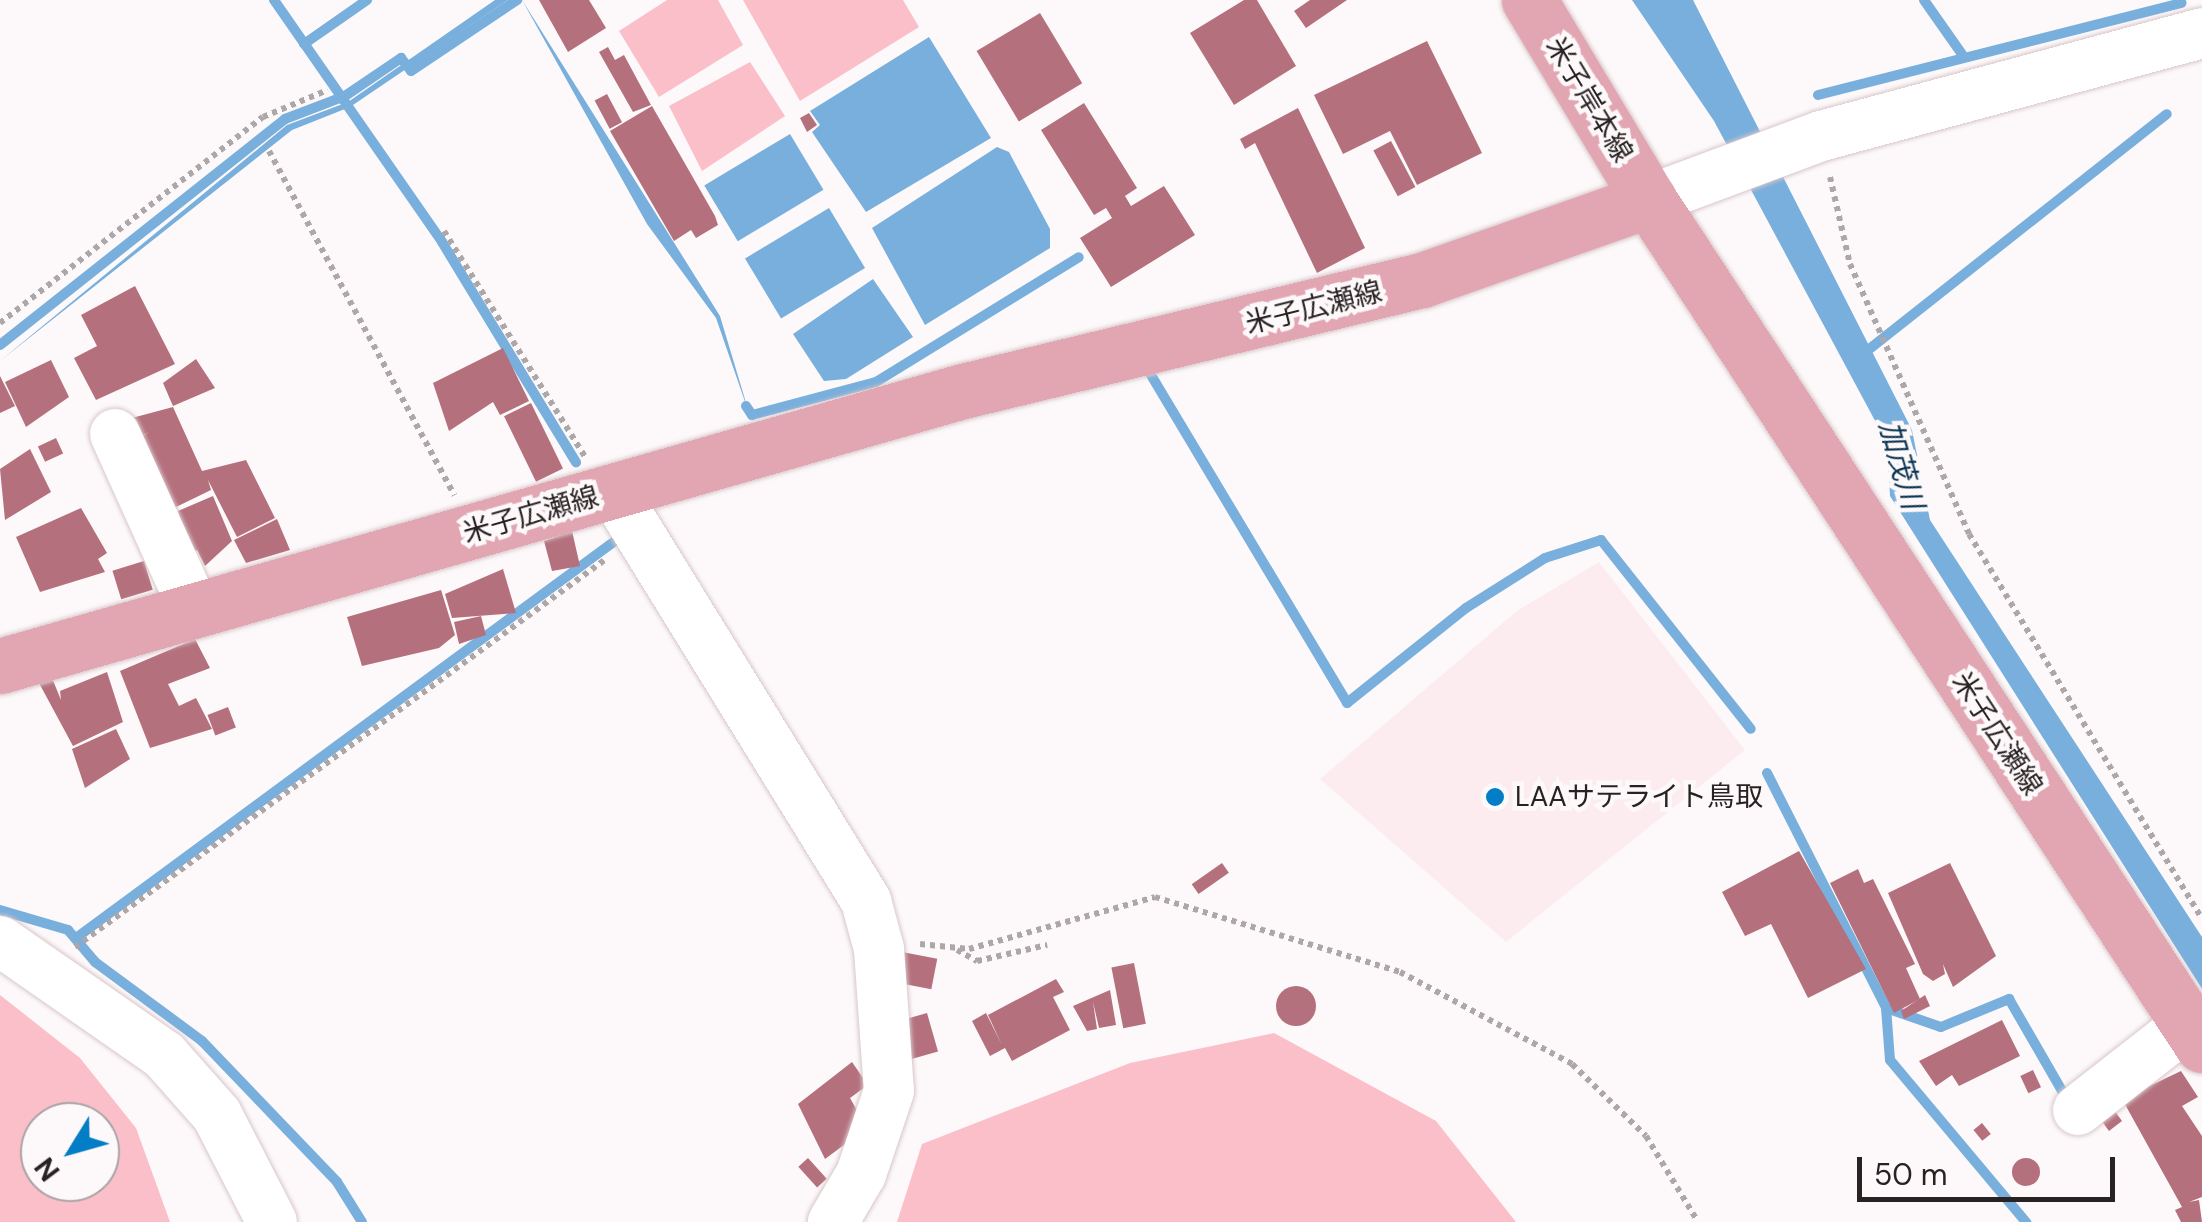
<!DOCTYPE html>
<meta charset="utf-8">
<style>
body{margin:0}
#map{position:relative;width:2202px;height:1222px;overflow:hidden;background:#fdf9fa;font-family:"DM Sans","Noto Sans JP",sans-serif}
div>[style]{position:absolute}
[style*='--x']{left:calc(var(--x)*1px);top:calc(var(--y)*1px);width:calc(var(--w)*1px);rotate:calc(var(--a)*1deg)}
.built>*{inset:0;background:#fdecef}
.green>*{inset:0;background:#fbbfc9}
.water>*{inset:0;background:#79afdc;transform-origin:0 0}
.stream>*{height:10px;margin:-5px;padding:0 5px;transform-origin:5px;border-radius:5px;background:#79afdc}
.building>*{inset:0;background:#b4707d;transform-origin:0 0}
.round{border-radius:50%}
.path>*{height:6px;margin-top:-3px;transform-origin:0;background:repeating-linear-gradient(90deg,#ada7a8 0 5px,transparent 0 10px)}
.roads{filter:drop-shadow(0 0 2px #d8c6c9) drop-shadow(0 0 2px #d8c6c9)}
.minor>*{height:50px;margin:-25px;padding:0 25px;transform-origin:25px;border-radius:25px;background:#fff}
.major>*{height:55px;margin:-27.5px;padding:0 27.5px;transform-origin:27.5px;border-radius:27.5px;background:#e2a6b3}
.dots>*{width:28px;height:28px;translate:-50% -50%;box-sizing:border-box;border:5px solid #fdf9fa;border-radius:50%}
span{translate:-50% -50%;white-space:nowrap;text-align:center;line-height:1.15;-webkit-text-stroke:9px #fdf9fa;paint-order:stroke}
.street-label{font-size:28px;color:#292223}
.poi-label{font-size:28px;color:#292223}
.left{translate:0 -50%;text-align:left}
.water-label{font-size:30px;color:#0a3452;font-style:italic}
.north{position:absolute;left:20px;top:1102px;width:100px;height:100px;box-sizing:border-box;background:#fdf9fa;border:2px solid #a8a3a4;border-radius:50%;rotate:233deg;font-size:28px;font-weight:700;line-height:40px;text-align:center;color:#292223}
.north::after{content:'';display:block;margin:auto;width:35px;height:45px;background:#037dc6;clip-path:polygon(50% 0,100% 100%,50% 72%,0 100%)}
.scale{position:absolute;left:1857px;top:1157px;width:258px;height:45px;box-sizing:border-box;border:5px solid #292223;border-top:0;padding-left:12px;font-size:30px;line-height:35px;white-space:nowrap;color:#292223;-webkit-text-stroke:8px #fdf9fa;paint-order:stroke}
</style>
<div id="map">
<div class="built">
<div style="clip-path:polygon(1599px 562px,1745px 750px,1506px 942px,1320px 779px,1518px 610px)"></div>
</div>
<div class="green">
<div style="clip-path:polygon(667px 0,718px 0,743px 45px,659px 97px,619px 31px)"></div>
<div style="clip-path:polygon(743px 0,903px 0,919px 27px,800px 101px)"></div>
<div style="clip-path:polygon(750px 62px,785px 116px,702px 171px,669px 106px)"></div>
<div style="clip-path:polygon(evenodd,0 995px,80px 1058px,136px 1128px,170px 1222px,0 1222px,0 995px,40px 1122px,100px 1122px,100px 1182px,40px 1182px,40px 1122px)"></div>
<div style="clip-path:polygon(1274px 1033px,1436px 1121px,1516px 1222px,897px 1222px,922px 1144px,1130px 1063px)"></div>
</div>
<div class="water">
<div style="clip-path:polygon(495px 0,508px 0,350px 107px,292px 130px,0 361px,287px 125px,348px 102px)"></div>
<div style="clip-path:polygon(522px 0,720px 316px,750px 416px,716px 318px,647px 224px)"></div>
<div style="clip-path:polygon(1632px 0,1693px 0,1912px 430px,1930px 520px,2202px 937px,2202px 989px,1890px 496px,1887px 443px,1714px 121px)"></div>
<div style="clip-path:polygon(929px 37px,991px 138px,866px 212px,812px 132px,820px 125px,810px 111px)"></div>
<div style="left:790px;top:134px;width:65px;height:100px;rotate:59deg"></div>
<div style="clip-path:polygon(997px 147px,1009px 152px,1050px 229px,1050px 248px,925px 325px,872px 228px)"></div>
<div style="left:829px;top:208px;width:70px;height:98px;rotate:59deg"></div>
<div style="clip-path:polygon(873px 279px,913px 337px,846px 379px,824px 381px,793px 334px)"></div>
</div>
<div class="stream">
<div style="--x:274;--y:0;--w:295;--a:55.2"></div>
<div style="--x:442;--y:242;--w:258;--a:58.7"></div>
<div style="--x:1924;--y:0;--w:70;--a:54.9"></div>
<div style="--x:304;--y:44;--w:77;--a:-34.9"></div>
<div style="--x:1818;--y:95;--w:375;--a:-14.2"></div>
<div style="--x:0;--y:345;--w:364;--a:-38.4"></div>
<div style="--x:285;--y:119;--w:64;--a:-21"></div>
<div style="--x:345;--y:96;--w:68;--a:-34.2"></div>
<div style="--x:401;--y:58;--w:16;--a:52"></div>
<div style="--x:411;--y:71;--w:128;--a:-33.8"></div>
<div style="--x:1863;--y:354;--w:387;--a:-38.3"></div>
<div style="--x:1145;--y:365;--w:394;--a:59.1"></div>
<div style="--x:1347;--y:703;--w:152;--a:-38.6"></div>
<div style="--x:1466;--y:608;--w:93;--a:-32.3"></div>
<div style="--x:1545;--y:558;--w:59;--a:-17.8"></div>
<div style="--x:1601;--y:540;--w:241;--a:51.6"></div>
<div style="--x:746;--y:406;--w:11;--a:56"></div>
<div style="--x:752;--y:415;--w:128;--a:-14.9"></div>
<div style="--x:876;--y:382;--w:238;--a:-31.6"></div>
<div style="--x:1767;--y:773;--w:263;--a:63.1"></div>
<div style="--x:1886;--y:1008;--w:52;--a:85.6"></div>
<div style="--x:1890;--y:1060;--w:212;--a:50"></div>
<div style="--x:0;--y:910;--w:71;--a:16.4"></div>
<div style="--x:68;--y:930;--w:42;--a:49.8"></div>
<div style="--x:95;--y:962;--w:133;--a:36.4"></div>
<div style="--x:202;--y:1041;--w:195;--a:46.2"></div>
<div style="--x:337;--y:1182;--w:47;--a:58"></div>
<div style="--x:76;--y:938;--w:674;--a:-36.38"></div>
<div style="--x:1886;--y:1008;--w:58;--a:19.1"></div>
<div style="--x:1941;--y:1027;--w:74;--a:-22.4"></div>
<div style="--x:2009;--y:999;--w:112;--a:60"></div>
</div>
<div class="building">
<div style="clip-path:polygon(539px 0,589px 0,606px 28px,568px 52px)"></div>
<div style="clip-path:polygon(1244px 0,1257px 0,1296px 66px,1234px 105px,1190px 33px)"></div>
<div style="clip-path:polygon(1310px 0,1347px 0,1306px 28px,1294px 11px)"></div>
<div style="left:1040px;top:13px;width:82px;height:74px;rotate:59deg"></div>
<div style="clip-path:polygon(1427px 41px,1482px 153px,1417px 185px,1390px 131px,1343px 154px,1314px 95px)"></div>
<div style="clip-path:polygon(608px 47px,615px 60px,624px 55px,651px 105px,633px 112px,599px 52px)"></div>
<div style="left:607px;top:94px;width:32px;height:14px;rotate:62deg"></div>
<div style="clip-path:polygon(1084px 103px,1137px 188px,1125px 196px,1131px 206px,1164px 186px,1195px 235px,1111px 287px,1080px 238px,1112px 218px,1106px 208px,1094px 215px,1041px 130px)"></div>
<div style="clip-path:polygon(652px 106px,715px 216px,718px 225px,696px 238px,691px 230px,674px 241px,610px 131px)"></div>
<div style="clip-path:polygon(1298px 108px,1365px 248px,1317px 273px,1255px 143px,1245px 149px,1240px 139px)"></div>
<div style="clip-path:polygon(809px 113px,817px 125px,807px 132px,800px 118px)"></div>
<div style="left:1391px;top:141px;width:52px;height:20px;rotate:62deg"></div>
<div style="clip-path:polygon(135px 286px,175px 364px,96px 400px,74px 358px,97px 346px,81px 315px)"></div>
<div style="clip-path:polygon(503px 348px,529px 401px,500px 415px,493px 402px,449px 431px,433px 383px)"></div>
<div style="clip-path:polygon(196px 359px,215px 388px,173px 406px,163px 383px)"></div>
<div style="clip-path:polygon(51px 360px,69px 397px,26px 427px,5px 382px)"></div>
<div style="clip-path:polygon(0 376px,15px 406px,0 413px)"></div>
<div style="left:531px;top:403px;width:73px;height:30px;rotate:64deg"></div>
<div style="clip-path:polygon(173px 407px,202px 471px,246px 460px,275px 518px,237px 537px,208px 480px,211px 490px,174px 508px,138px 439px,149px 432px,136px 439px,117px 422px)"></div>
<div style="left:56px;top:438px;width:17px;height:20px;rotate:65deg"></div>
<div style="clip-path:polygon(30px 449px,51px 492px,5px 520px,0 469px)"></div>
<div style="clip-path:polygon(213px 496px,232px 541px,205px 566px,197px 550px,189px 553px,178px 511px)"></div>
<div style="clip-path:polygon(81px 508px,107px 553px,98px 559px,105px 572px,40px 592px,16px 537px)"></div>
<div style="clip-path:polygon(277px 519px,290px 550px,246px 563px,234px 540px)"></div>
<div style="clip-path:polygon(572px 531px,580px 566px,552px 571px,544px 541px)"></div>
<div style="left:144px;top:561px;width:30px;height:33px;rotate:73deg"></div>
<div style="clip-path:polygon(503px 569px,516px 613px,452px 618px,445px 594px)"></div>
<div style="clip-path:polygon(441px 590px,455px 635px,439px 648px,362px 666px,347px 617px)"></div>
<div style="clip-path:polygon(481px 616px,486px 635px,459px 644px,454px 622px)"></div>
<div style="clip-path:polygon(195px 639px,210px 668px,168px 684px,179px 706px,196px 698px,212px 729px,150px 748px,120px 671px)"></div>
<div style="clip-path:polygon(107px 672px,123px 722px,73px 746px,39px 683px,52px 678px,61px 700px,60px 691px)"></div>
<div style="left:228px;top:707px;width:22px;height:22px;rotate:69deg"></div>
<div style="clip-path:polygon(116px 729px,130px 759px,85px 788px,72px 749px)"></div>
<div style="clip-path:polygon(1799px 851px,1866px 969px,1808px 998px,1771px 924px,1745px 936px,1722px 892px)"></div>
<div style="left:1222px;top:863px;width:12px;height:37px;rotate:55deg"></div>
<div style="clip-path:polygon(1950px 863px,1996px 956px,1953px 987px,1943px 964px,1945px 974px,1933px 981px,1923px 974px,1888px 893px)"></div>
<div style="clip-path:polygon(1858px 869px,1864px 883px,1873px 879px,1915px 964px,1906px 968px,1920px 999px,1894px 1013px,1830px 883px)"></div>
<div style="left:897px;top:951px;width:41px;height:31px;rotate:11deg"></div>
<div style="left:1134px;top:963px;width:62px;height:23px;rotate:79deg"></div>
<div style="clip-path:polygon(1056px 979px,1064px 992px,1053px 997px,1070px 1030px,1012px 1061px,1005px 1048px,990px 1056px,972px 1021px,986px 1013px,1002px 1045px,988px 1015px)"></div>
<div class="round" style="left:1276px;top:986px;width:40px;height:40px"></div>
<div style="clip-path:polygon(1110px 990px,1116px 1025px,1099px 1028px,1093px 1002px,1097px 1029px,1087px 1031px,1073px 1006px)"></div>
<div style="clip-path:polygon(1925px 995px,1930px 1006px,1904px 1019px,1901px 1011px)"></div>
<div style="left:927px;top:1013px;width:40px;height:32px;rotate:74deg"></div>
<div style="clip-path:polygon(2002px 1020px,2020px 1056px,1959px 1086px,1952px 1075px,1936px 1086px,1919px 1061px)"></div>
<div style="clip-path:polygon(852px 1062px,868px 1085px,850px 1098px,867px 1128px,825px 1159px,798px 1104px)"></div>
<div style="left:2033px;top:1070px;width:19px;height:14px;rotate:65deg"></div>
<div style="clip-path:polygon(2181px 1071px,2198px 1097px,2182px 1106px,2202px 1136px,2202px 1197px,2189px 1202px,2199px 1200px,2202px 1222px,2181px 1222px,2175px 1210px,2182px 1207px,2122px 1099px)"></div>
<div style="clip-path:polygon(2111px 1106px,2122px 1121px,2109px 1131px,2096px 1113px)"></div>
<div style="left:1982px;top:1123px;width:14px;height:11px;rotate:51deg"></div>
<div style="left:808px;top:1158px;width:28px;height:13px;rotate:48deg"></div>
<div class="round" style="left:2012px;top:1158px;width:28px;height:28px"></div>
</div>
<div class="path">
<div style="--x:269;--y:151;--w:391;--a:61.7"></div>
<div style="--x:1830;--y:177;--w:89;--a:77.1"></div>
<div style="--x:1850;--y:264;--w:295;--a:66.2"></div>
<div style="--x:1969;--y:534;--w:449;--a:58.8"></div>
<div style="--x:444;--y:231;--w:266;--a:58"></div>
<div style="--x:0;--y:323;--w:334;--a:-38.1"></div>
<div style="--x:263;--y:117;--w:70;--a:-22.6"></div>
<div style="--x:920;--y:944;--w:49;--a:5.8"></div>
<div style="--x:969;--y:949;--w:193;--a:-15.6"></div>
<div style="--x:1155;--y:897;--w:256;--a:17"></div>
<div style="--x:1400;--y:972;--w:195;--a:28.1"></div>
<div style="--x:1572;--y:1064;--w:103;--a:44.2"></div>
<div style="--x:1646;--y:1136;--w:100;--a:58.8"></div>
<div style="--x:75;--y:947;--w:658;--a:-36.16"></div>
<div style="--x:957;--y:950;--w:23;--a:29"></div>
<div style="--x:977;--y:961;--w:72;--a:-12.9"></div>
</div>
<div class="roads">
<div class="minor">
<div style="--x:1649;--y:200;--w:184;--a:-20.4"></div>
<div style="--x:1821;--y:136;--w:395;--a:-15.1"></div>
<div style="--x:115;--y:434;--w:194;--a:65.7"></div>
<div style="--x:613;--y:491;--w:482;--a:58.3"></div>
<div style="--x:866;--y:901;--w:50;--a:74.8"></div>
<div style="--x:879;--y:949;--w:142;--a:86"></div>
<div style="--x:889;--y:1091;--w:88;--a:108.6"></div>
<div style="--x:861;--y:1174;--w:56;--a:120.3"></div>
<div style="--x:0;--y:941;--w:200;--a:34.8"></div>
<div style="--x:164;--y:1055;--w:80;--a:48.5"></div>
<div style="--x:217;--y:1115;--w:120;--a:62.8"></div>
<div style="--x:2078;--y:1110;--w:140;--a:-38"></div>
</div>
<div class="major">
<div style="--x:1529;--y:0;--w:233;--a:59"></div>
<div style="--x:1649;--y:200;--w:1010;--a:56.8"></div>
<div style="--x:0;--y:666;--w:1001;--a:-15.94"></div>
<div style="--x:963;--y:391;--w:472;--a:-13.6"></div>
<div style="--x:1422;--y:280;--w:241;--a:-19.4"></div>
</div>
</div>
<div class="dots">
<div style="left:1495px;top:797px;background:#037dc6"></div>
</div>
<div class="street-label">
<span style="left:1589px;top:100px;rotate:59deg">米子岸本線</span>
<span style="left:1314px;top:308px;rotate:-14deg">米子広瀬線</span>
<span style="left:531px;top:515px;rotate:-16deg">米子広瀬線</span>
<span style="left:1997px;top:734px;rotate:57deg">米子広瀬線</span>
</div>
<div class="poi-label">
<span class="left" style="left:1515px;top:797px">LAAサテライト鳥取</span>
</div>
<div class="water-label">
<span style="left:1901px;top:465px;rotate:74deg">加茂川</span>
</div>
<div class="north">N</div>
<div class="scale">50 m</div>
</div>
